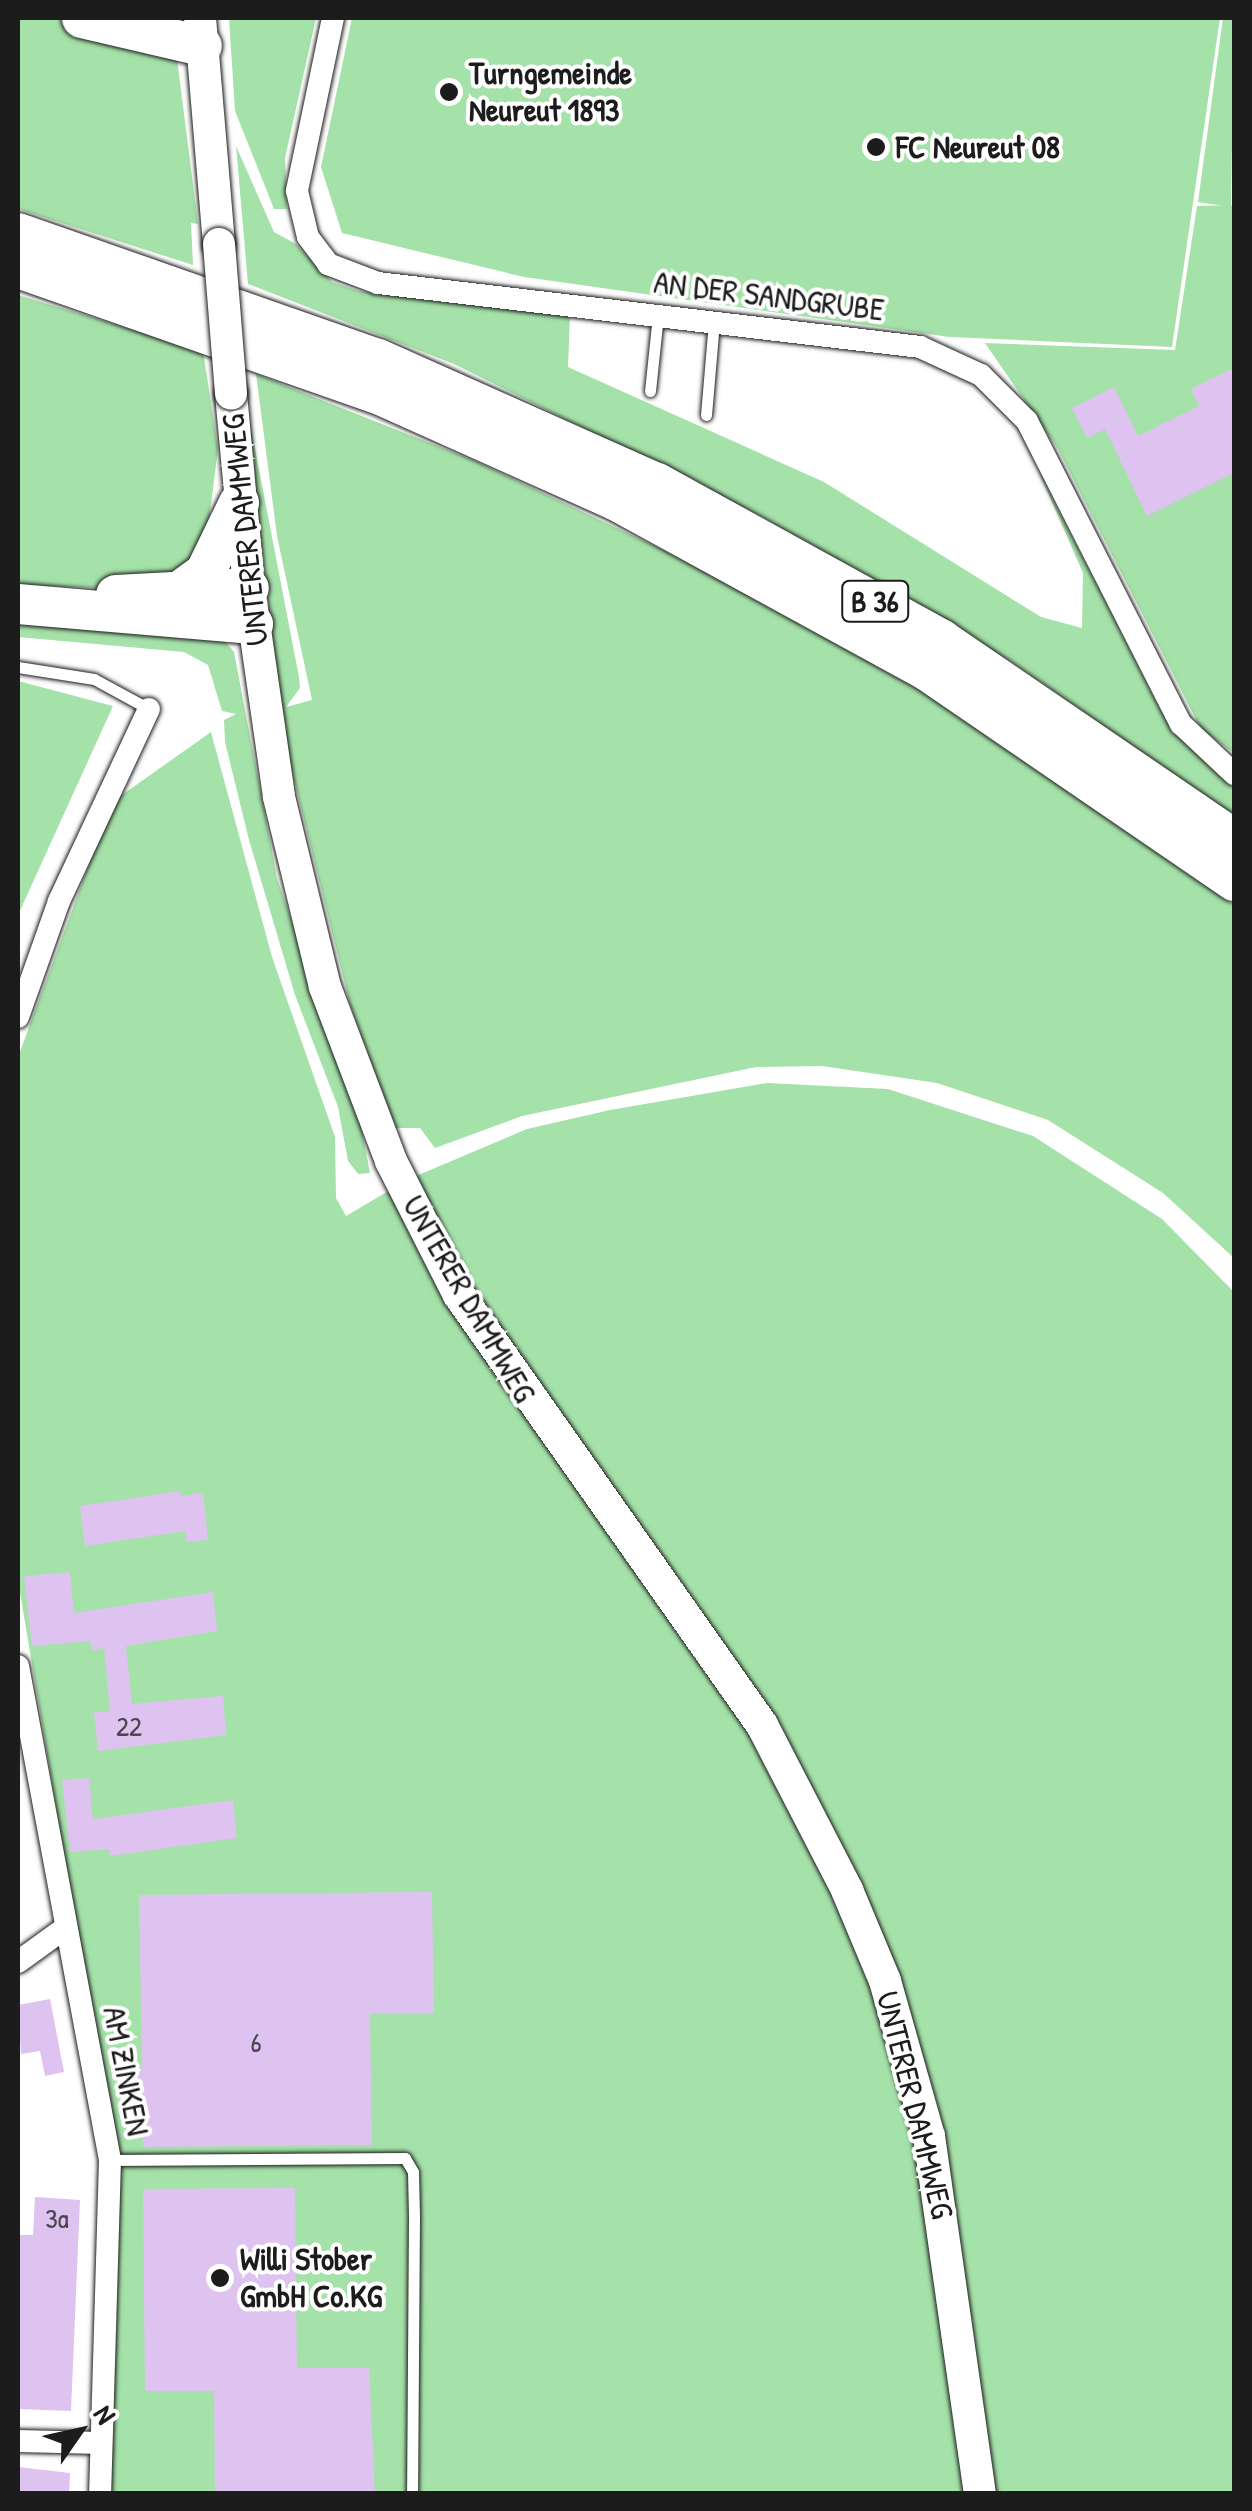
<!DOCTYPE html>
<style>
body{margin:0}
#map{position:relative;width:1252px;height:2511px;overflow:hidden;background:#fff;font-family:"Patrick Hand",sans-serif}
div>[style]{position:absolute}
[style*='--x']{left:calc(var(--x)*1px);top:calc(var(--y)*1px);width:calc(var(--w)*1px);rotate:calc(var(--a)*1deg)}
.green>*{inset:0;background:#a5e2a9}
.building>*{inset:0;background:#dec2f0}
.roads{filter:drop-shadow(0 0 2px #1c1c1c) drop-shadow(0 0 2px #1c1c1c)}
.lane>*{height:11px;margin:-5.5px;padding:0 5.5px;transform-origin:5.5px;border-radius:5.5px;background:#fff}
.street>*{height:22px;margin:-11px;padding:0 11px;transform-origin:11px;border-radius:11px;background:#fff}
.secondary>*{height:32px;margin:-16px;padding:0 16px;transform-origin:16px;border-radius:16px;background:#fff}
.highway>*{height:40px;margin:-20px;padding:0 20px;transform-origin:20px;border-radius:20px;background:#fff}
.bridges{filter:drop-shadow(0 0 2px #1c1c1c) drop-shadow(0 0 2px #1c1c1c)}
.secondary-bridge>*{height:32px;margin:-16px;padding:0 16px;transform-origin:16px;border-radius:16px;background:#fff}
.dots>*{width:28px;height:28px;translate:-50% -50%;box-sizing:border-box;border:5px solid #fff;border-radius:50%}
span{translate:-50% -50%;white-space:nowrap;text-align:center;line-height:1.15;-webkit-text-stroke:8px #fff;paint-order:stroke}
.number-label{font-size:28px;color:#4c4651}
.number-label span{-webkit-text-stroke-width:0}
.shield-label span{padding:2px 8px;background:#fff;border:2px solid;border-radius:8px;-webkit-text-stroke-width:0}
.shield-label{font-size:30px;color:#1c1c1c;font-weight:700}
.poi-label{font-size:32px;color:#1c1c1c;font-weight:700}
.left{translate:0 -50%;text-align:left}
.street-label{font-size:32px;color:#1c1c1c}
.frame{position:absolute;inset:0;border:20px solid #1c1c1c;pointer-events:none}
.north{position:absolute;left:30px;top:2381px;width:100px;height:100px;-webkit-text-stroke:8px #fff;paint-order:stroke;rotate:56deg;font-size:28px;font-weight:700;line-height:40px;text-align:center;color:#1c1c1c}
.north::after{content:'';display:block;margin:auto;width:35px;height:45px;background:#1c1c1c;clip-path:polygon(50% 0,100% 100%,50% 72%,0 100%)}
</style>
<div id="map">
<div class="green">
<div style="clip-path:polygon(18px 18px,63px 18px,177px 59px,198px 224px,191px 223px,193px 265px,18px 209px)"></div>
<div style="clip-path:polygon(229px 18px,316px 18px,285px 158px,287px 209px,274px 209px,235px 111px)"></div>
<div style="clip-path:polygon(352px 18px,1220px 18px,1172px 347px,950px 337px,524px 277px,342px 233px,321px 167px)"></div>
<div style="clip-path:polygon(1223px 18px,1234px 18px,1231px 207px,1198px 202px)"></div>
<div style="clip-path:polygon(236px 146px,274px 232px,296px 244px,332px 282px,359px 291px,570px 315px,568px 367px,824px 482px,1041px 617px,1082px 628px,1083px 573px,1037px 468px,1161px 711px,1234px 788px,1234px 816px,1012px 662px,763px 517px,454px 364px,248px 284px)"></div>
<div style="clip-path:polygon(1234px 205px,1234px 753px,1201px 729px,1058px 449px,985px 343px,1175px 350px,1197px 206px)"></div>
<div style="clip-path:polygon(18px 295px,203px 351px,218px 449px,204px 559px,133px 589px,18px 585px)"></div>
<div style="clip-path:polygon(256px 374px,475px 461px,769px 600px,968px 718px,1234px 905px,1234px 1258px,1163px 1193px,1048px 1120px,937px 1083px,822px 1066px,756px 1067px,522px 1116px,435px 1148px,420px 1128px,395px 1128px,350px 1004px,283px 735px,246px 402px,299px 677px,300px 688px,286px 707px,312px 700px,277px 536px)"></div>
<div style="clip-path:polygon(18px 611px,224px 640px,234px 652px,277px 878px,360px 1121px,370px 1173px,358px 1174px,348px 1161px,338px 1107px,295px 995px,249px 840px,225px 742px,224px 720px,236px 714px,222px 711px,208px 665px,184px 652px,18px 637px)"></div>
<div style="clip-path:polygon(18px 681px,113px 706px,18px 915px)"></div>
<div style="clip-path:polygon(211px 732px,272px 957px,335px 1137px,336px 1198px,346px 1216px,409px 1179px,527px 1129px,610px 1110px,767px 1083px,888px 1089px,1033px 1136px,1162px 1219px,1234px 1292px,1234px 2493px,109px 2494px,119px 2179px,18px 1581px,18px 1057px,112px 802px)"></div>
</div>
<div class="building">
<div style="clip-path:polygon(1234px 368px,1234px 473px,1147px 516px,1105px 429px,1087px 438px,1072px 408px,1114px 387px,1138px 436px,1199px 406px,1191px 389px)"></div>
<div style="clip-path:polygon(180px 1491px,181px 1496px,203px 1493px,208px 1540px,186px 1542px,185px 1531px,85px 1546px,80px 1506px)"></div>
<div style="clip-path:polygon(70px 1572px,74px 1613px,213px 1592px,217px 1631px,126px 1646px,132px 1704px,223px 1696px,226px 1735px,98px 1751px,94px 1712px,110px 1711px,104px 1648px,92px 1650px,91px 1641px,32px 1646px,24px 1576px)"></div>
<div style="clip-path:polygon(89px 1778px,93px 1819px,233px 1800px,237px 1838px,110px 1856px,109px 1849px,70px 1852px,62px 1780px)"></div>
<div style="clip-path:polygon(432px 1892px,434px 2013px,370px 2014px,372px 2145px,143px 2147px,142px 2115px,125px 2115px,124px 2071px,142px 2071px,139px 1895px)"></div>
<div style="clip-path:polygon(50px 1999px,64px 2072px,45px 2076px,40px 2051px,21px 2054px,18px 2005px)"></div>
<div style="clip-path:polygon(295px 2188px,297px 2368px,369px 2368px,375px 2494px,215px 2494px,214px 2391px,145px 2391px,143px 2189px)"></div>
<div style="clip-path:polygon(35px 2197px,80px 2200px,71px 2411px,18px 2409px,18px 2235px,33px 2235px)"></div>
<div style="clip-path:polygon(18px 2467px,70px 2473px,69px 2494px,18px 2494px)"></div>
</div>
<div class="roads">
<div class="lane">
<div style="--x:650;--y:391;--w:76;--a:-84"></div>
<div style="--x:706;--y:415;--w:93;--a:-85.1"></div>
<div style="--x:18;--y:667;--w:77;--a:9"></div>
<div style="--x:94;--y:679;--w:63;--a:28.6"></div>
<div style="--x:110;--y:2160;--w:295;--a:-0.4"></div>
<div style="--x:405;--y:2158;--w:16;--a:60"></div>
<div style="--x:413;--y:2172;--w:45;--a:88.7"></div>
<div style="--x:414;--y:2217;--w:277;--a:90.4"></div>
</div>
<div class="street">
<div style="--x:333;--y:18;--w:177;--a:101.8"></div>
<div style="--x:297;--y:191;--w:47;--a:76.6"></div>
<div style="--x:308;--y:237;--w:34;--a:53"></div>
<div style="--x:328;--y:264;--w:53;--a:20.8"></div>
<div style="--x:378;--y:283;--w:546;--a:6.73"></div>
<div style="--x:920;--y:347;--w:67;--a:24.7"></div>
<div style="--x:981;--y:375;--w:65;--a:45"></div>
<div style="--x:1027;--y:421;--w:340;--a:63.1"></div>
<div style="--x:1181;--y:724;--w:73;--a:43.3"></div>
<div style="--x:18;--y:1017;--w:123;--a:-70.5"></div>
<div style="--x:59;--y:901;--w:212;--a:-64.9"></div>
<div style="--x:18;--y:1666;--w:502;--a:79.45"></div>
<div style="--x:110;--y:2160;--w:334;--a:91.7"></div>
<div style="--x:18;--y:1962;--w:58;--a:-35.9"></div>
<div style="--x:18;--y:2441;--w:83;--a:1.4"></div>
</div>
<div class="secondary">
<div style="--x:200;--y:18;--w:227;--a:85.2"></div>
<div style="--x:231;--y:394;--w:195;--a:84.7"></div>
<div style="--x:249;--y:588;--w:211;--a:81.8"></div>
<div style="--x:279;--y:797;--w:195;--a:76.4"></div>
<div style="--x:325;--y:987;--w:186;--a:69.2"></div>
<div style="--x:391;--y:1161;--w:150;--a:63.1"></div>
<div style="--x:459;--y:1295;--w:526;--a:54.83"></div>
<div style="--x:762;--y:1725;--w:186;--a:62.7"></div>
<div style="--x:847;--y:1890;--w:99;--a:67.3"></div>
<div style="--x:885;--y:1981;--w:161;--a:74.2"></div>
<div style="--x:929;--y:2136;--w:362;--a:81.9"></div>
</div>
<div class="highway">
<div style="--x:82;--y:18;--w:123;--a:13.1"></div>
<div style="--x:18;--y:233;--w:381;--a:19.3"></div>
<div style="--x:378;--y:359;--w:305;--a:24"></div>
<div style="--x:657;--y:483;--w:325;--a:28.8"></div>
<div style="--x:942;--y:640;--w:353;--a:34.3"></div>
<div style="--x:18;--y:268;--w:381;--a:19.3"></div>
<div style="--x:378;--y:394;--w:262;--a:24.1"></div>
<div style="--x:617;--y:501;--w:356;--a:28.7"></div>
<div style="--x:929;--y:672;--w:370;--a:34.4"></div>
<div style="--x:180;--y:591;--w:31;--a:-36"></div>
<div style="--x:205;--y:573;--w:78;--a:-64.1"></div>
<div style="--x:116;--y:595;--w:133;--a:-3"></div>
<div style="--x:18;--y:604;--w:236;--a:4.9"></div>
</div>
</div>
<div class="bridges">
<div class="secondary-bridge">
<div style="--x:219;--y:244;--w:150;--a:85.4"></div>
</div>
</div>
<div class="dots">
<div style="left:449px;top:92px;background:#1c1c1c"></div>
<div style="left:876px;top:147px;background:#1c1c1c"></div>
<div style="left:220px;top:2278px;background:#1c1c1c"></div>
</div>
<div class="number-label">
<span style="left:129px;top:1726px">22</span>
<span style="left:256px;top:2042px">6</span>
<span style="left:57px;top:2218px">3a</span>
</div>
<div class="shield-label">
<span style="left:875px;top:601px">B 36</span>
</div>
<div class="poi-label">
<span class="left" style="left:469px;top:92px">Turngemeinde<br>Neureut 1893</span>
<span class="left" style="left:896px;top:147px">FC Neureut 08</span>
<span class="left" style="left:240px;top:2278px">Willi Stober<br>GmbH Co.KG</span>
</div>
<div class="street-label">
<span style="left:769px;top:296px;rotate:7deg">AN DER SANDGRUBE</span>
<span style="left:245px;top:530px;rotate:-96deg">UNTERER DAMMWEG</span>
<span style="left:469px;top:1299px;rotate:60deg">UNTERER DAMMWEG</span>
<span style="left:126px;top:2071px;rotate:79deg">AM ZINKEN</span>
<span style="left:915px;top:2105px;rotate:76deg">UNTERER DAMMWEG</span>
</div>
<div class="frame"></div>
<div class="north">N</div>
</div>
